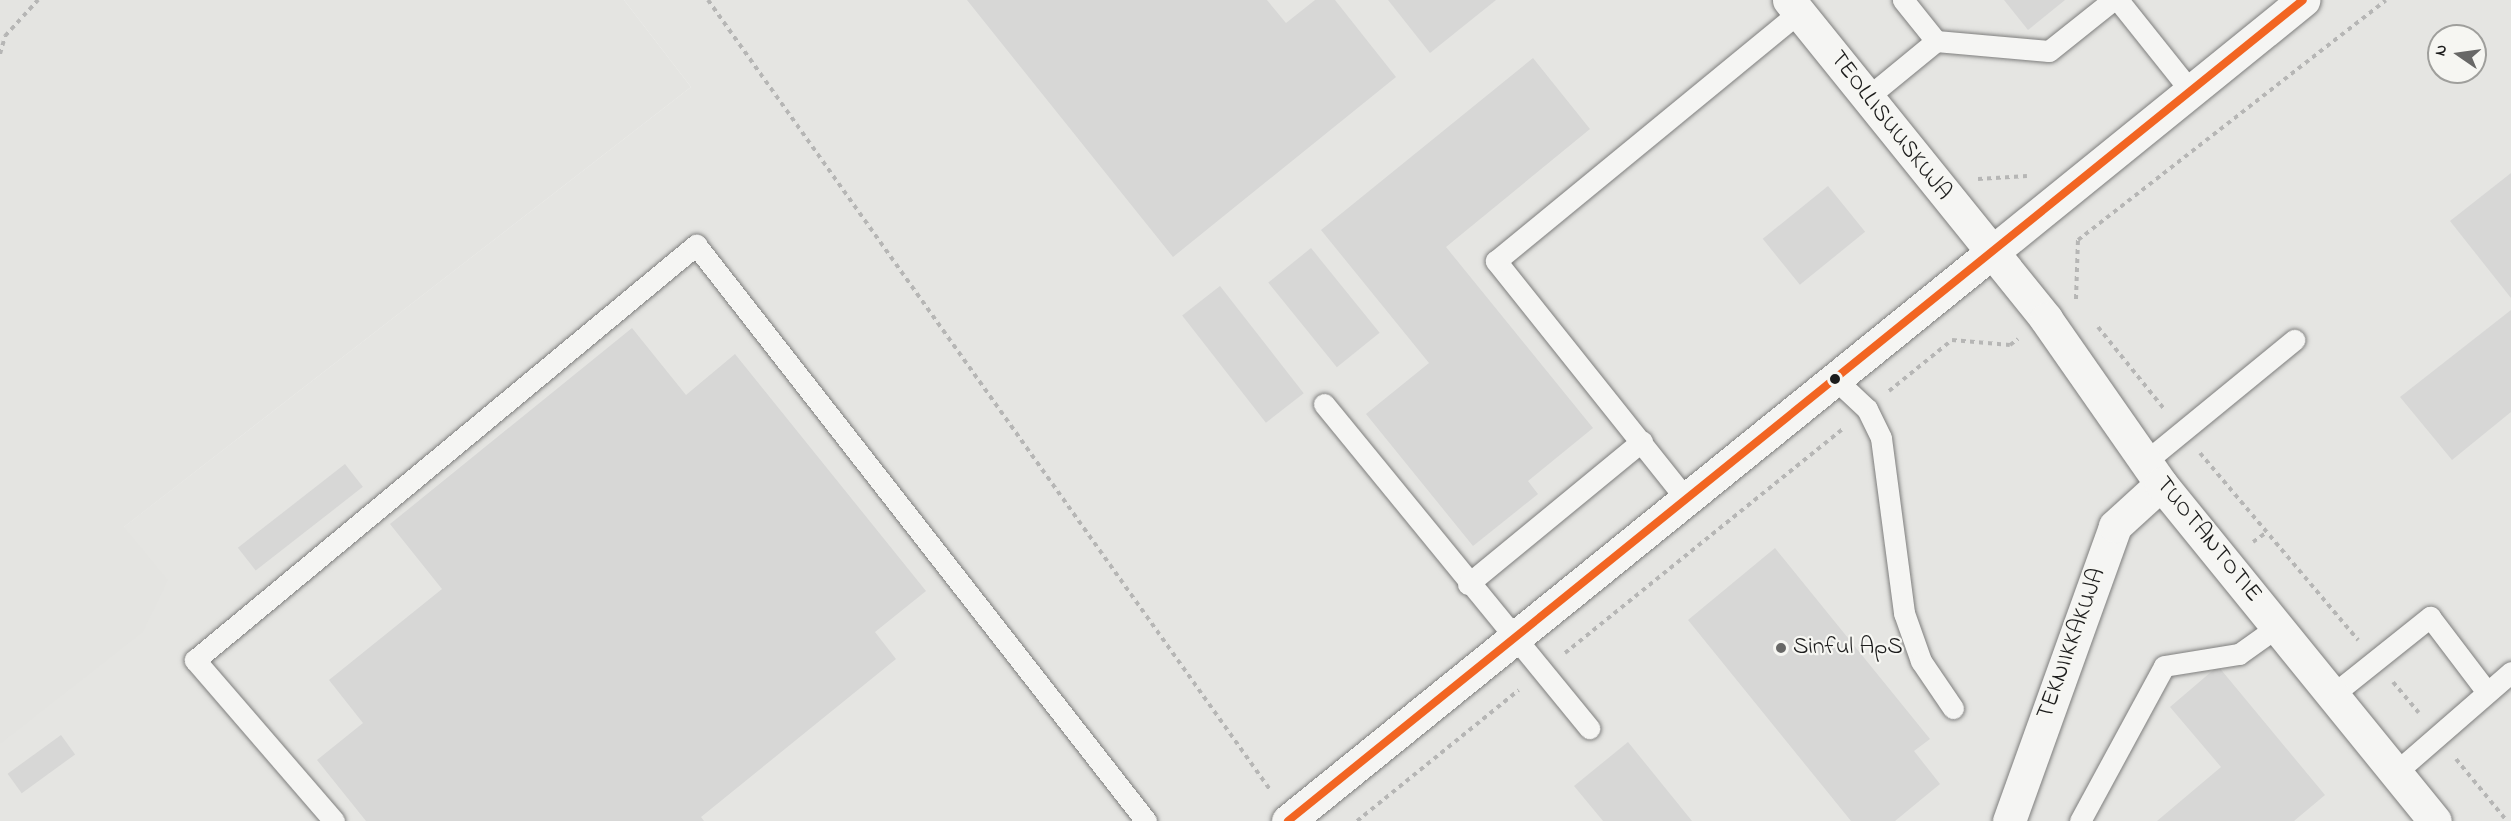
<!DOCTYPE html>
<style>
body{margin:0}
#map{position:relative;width:2511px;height:821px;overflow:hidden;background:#f5f5f3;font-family:"Indie Flower",sans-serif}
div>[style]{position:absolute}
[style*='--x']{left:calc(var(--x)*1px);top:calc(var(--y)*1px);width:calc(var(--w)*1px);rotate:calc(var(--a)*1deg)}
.built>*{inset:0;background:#e5e5e2}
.green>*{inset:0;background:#e4e4e1}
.building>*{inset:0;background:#d7d7d6;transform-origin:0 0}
.path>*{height:4px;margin-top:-2px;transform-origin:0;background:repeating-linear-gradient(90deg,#b6b6b5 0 4.5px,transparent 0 9px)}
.roads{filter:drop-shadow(0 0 2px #7e7e7d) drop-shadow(0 0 2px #7e7e7d)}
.service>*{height:21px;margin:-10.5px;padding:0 10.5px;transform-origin:10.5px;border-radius:10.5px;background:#f5f5f3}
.minor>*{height:33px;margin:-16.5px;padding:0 16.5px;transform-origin:16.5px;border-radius:16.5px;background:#f5f5f3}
.tertiary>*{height:33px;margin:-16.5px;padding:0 16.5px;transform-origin:16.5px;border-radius:16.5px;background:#f5f5f3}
.bus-1>*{height:8px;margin:-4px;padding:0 4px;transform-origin:4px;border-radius:4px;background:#f26522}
.dots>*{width:16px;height:16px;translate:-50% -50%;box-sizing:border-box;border:3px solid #f6f6f2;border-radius:50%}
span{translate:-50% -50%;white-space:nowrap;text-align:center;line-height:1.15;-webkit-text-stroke:4.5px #f6f6f2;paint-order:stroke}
.street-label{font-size:24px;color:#1c1c1c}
.poi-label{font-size:24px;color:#1c1c1c}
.left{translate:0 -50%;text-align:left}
.north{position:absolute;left:2427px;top:24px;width:60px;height:60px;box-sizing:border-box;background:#f6f6f2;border:2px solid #9f9f9c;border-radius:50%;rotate:283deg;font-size:16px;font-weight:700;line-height:24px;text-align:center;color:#1c1c1c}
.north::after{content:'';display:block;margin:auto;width:21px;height:27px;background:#686867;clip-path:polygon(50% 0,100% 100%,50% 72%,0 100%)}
</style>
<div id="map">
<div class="built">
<div style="clip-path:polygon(evenodd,624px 0,2511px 0,2511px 821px,0 821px,0 623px,691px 87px,624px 0,2439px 36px,2475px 36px,2475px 72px,2439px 72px,2439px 36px)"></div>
</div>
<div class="green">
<div style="clip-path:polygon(0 0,624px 0,691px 87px,124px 527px,168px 580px,143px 632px,0 744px)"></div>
</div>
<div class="building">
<div style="clip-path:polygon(967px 0,1267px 0,1286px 23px,1315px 0,1335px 0,1396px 77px,1173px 257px)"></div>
<div style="clip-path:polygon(1388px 0,1496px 0,1430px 53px)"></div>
<div style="clip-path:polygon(2004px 0,2065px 0,2028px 30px)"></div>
<div style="clip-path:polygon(1533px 58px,1590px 129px,1446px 247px,1593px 428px,1528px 481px,1538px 494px,1473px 546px,1366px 414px,1429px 363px,1321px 230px)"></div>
<div style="clip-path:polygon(2511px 173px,2511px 298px,2450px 221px)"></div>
<div style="left:1828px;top:186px;width:59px;height:84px;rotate:51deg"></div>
<div style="left:1311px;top:248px;width:109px;height:55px;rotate:51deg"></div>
<div style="left:1220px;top:286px;width:136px;height:48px;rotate:52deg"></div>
<div style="clip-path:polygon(2511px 310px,2511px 412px,2452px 460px,2400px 397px)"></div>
<div style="clip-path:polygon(632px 328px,686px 395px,735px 354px,926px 591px,875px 632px,896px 659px,701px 817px,704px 821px,366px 821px,317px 760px,363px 723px,329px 680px,442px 589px,390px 524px)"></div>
<div style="left:345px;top:464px;width:29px;height:136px;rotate:52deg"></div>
<div style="clip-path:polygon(1775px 548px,1930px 739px,1914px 751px,1940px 784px,1895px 821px,1851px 821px,1688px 620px)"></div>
<div style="clip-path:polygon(2218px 666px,2325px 795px,2294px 821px,2157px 821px,2221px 767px,2170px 707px)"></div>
<div style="left:61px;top:735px;width:24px;height:66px;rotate:54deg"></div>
<div style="clip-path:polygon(1628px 742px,1692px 821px,1603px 821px,1574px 786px)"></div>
</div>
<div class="path">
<div style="--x:708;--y:0;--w:971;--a:54.56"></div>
<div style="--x:0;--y:54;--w:19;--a:-74"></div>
<div style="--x:5;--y:36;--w:49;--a:-47.5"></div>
<div style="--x:1978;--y:179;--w:49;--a:-3.5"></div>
<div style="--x:2076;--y:299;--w:59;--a:-88.1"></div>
<div style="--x:2078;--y:240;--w:390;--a:-37.9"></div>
<div style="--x:2098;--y:327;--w:107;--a:51.1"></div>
<div style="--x:1889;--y:391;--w:81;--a:-39"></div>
<div style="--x:1952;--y:340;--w:58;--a:4.9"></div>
<div style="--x:2010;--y:345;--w:10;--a:-37"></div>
<div style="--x:2200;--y:453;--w:245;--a:49.8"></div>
<div style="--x:2253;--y:542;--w:17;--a:-36"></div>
<div style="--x:1565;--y:653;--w:358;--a:-38.9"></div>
<div style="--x:2393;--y:682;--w:40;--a:50"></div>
<div style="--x:2456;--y:759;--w:80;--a:50.6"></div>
<div style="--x:1357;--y:821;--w:208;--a:-39"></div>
</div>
<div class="roads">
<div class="service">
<div style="--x:2118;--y:0;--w:114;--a:51.4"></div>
<div style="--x:1936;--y:41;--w:113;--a:5.1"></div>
<div style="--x:2049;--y:51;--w:82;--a:-38.6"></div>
<div style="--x:1869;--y:96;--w:87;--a:-39.4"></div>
<div style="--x:1936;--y:41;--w:53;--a:-128.8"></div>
<div style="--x:1835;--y:379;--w:44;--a:43.2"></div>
<div style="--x:1867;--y:409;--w:32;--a:64"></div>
<div style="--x:1881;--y:438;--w:177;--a:82.5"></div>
<div style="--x:1904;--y:613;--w:51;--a:70.5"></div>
<div style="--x:1921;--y:661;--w:57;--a:55.8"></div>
<div style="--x:1324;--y:404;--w:419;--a:50.7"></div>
<div style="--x:2145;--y:462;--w:193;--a:-39.3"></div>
<div style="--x:1686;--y:499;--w:305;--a:-128.6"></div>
<div style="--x:1496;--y:261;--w:392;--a:-39.4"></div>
<div style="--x:1468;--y:584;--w:225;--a:-39.4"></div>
<div style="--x:2331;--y:696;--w:127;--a:-38.6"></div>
<div style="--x:2430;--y:617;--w:94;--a:52.8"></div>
<div style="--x:2395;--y:773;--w:154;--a:-41"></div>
<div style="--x:334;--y:821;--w:213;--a:-130.8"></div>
<div style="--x:195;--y:660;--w:651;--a:-39.64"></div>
<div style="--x:696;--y:245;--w:731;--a:52"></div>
<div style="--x:2080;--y:821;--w:176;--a:-61.5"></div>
<div style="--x:2164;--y:666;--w:76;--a:-9.1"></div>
<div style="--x:2239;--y:654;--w:47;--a:-35.4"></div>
</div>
<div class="minor">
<div style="--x:1288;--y:821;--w:904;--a:-38.94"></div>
<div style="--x:2009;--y:821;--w:313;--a:-70.2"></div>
<div style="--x:2115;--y:526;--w:62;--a:-42.4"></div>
</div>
<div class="tertiary">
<div style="--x:1789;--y:0;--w:410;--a:51.1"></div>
<div style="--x:2046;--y:319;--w:201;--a:55.1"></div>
<div style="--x:2161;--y:484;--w:434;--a:50.9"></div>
<div style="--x:1991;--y:253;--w:402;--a:-39"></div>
</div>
</div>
<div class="bus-1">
<div style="--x:1288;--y:821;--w:1305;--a:-38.97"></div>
</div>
<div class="dots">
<div style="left:1835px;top:379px;background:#1c1c1c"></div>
<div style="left:1781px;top:648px;background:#686867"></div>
</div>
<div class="street-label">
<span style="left:1890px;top:126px;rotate:52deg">TEOLLISUUSKUJA</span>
<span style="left:2208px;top:540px;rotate:51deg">TUOTANTOTIE</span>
<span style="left:2072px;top:644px;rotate:-70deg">TEKNIIKKAKUJA</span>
</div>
<div class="poi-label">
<span class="left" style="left:1793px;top:648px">Sinful ApS</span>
</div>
<div class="north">N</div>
</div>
